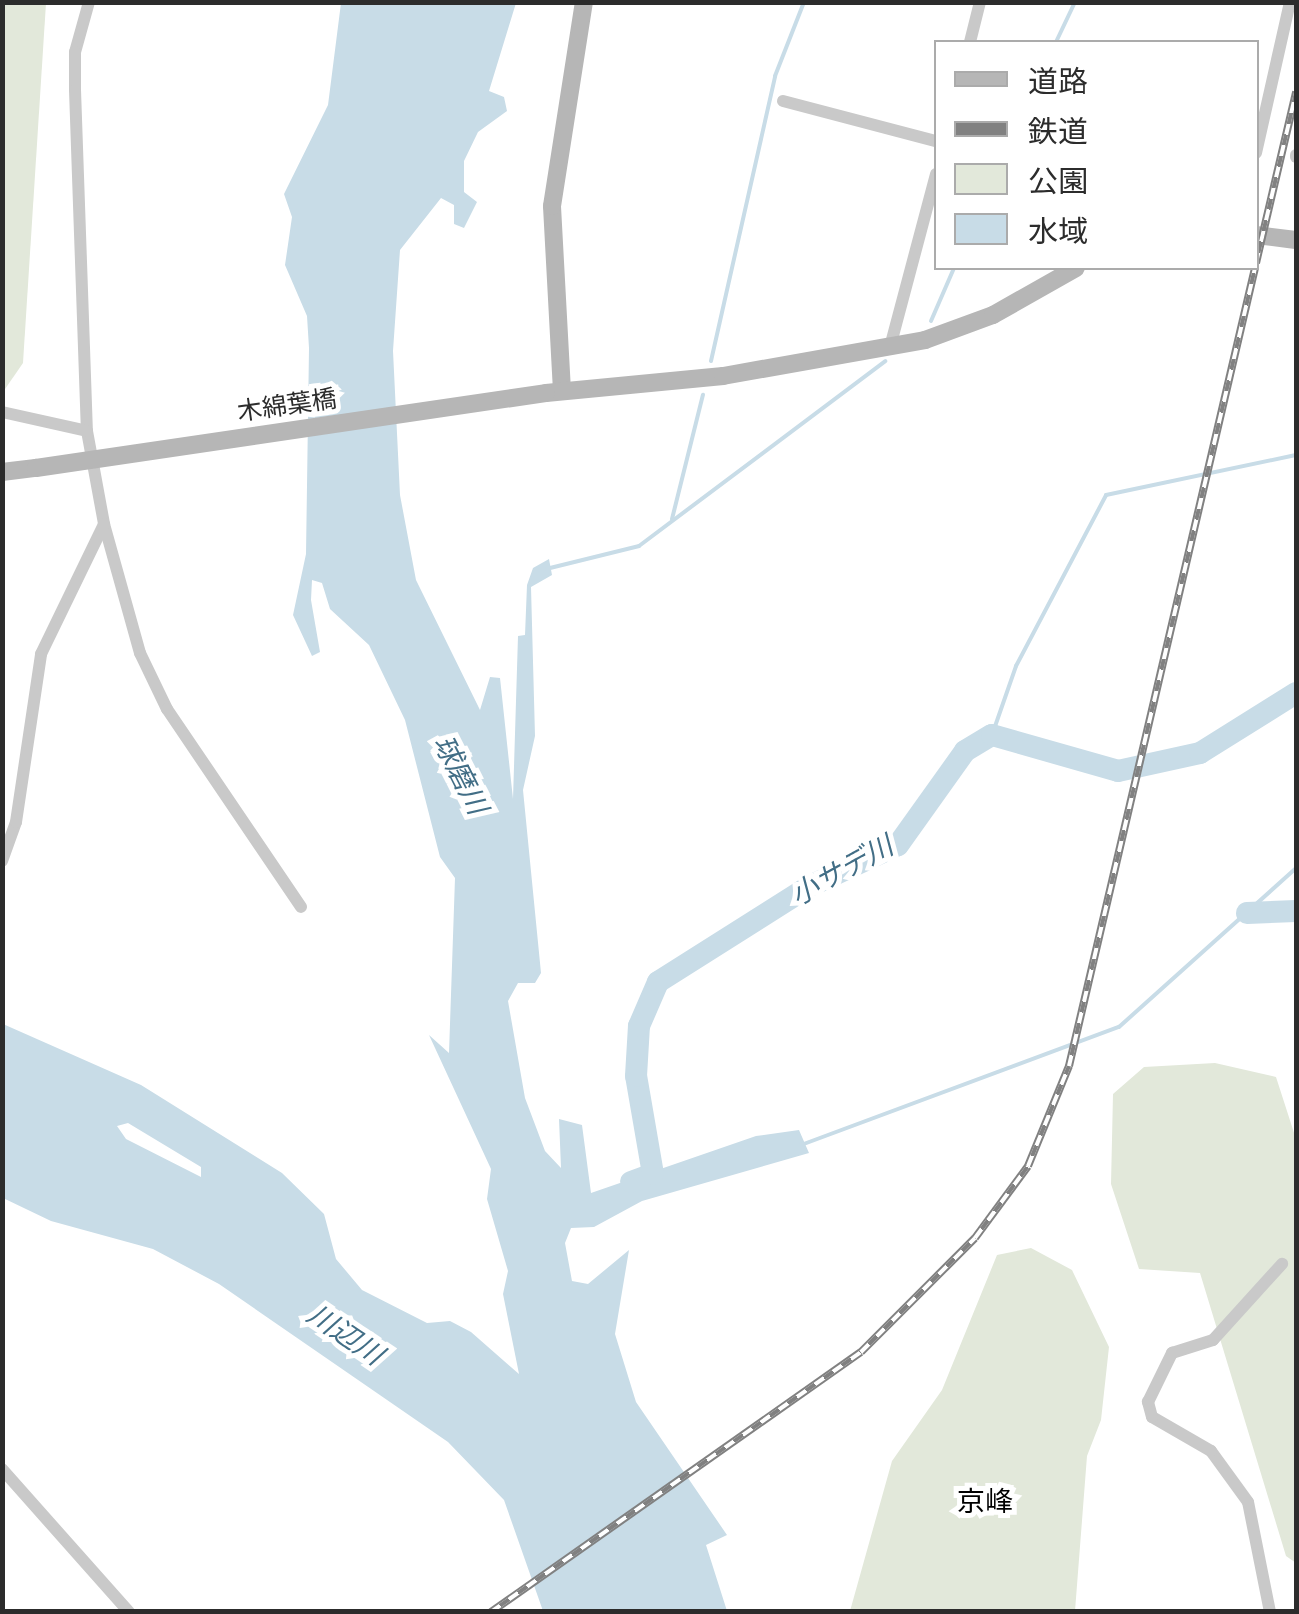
<!DOCTYPE html>
<meta charset="utf-8">
<style>
body{margin:0}
#map{position:relative;width:1299px;height:1614px;overflow:hidden;background:#fff;font-family:"Fira Sans","Noto Sans JP",sans-serif}
div>[style]{position:absolute}
[style*='--x']{left:calc(var(--x)*1px);top:calc(var(--y)*1px);width:calc(var(--w)*1px);rotate:calc(var(--a)*1deg)}
.green>*{inset:0;background:#e2e8da}
.water>*{inset:0;background:#c8dce7}
.stream>*{height:4px;margin:-2px;padding:0 2px;transform-origin:2px;border-radius:2px;background:#c8dce7}
.river>*{height:22px;margin:-11px;padding:0 11px;transform-origin:11px;border-radius:11px;background:#c8dce7}
.street>*{height:12px;margin:-6px;padding:0 6px;transform-origin:6px;border-radius:6px;background:#c9c9c9}
.secondary>*{height:18px;margin:-9px;padding:0 9px;transform-origin:9px;border-radius:9px;background:#b6b6b6}
.rail>*{height:8px;margin-top:-4px;transform-origin:0;background:repeating-linear-gradient(90deg,#fff 0 11px,#818181 0 22px);box-sizing:border-box;border-block:2px solid #818181}
.secondary-bridge>*{height:18px;margin:-9px;padding:0 9px;transform-origin:9px;border-radius:9px;background:#b6b6b6}
span{translate:-50% -50%;white-space:nowrap;text-align:center;line-height:1.15;-webkit-text-stroke:10px #fff;paint-order:stroke}
.street-label{font-size:25px;color:#2c2c2c}
.water-label{font-size:28px;color:#426e86;font-style:italic}
.neighbourhood-label{font-size:28px;color:#000}
.frame{position:absolute;inset:0;border:5px solid #2c2c2c;pointer-events:none}
.legend{position:absolute;left:934px;top:40px;width:325px;height:230px;box-sizing:border-box;background:#fff;border:2px solid #ababab;margin:0;padding:12px 18px;list-style:none;font-size:30px;color:#2c2c2c}
.legend li{display:flex;align-items:center;gap:20px;height:50px}
.legend b{width:50px;border:2px solid #ababab}
</style>
<div id="map">
<div class="green">
<div style="clip-path:polygon(3px 2px,46px 3px,23px 363px,3px 392px)"></div>
<div style="clip-path:polygon(1215px 1063px,1276px 1077px,1296px 1139px,1296px 1563px,1286px 1556px,1200px 1273px,1139px 1269px,1111px 1184px,1113px 1094px,1144px 1067px)"></div>
<div style="clip-path:polygon(1031px 1248px,1072px 1270px,1109px 1347px,1101px 1420px,1087px 1456px,1075px 1611px,850px 1611px,892px 1461px,942px 1390px,997px 1255px)"></div>
</div>
<div class="water">
<div style="clip-path:polygon(evenodd,341px 3px,516px 3px,489px 91px,504px 97px,507px 111px,478px 132px,464px 161px,464px 192px,477px 202px,464px 228px,454px 224px,454px 205px,441px 198px,400px 250px,393px 351px,400px 495px,416px 580px,480px 710px,490px 677px,500px 678px,513px 799px,518px 636px,525px 635px,527px 585px,533px 568px,549px 559px,552px 575px,531px 587px,535px 736px,523px 790px,541px 973px,535px 983px,518px 983px,508px 1001px,525px 1098px,545px 1151px,561px 1168px,559px 1119px,582px 1125px,591px 1193px,756px 1136px,799px 1130px,809px 1153px,642px 1201px,594px 1227px,571px 1228px,565px 1243px,572px 1281px,588px 1284px,629px 1250px,615px 1334px,636px 1402px,727px 1535px,706px 1545px,727px 1611px,543px 1611px,504px 1500px,448px 1442px,219px 1284px,153px 1249px,51px 1221px,3px 1198px,3px 1024px,141px 1085px,282px 1173px,324px 1214px,336px 1259px,362px 1290px,427px 1323px,450px 1321px,471px 1332px,519px 1374px,503px 1294px,508px 1271px,487px 1199px,491px 1169px,429px 1035px,449px 1053px,455px 878px,440px 857px,405px 720px,369px 645px,330px 609px,322px 583px,312px 580px,311px 600px,320px 652px,312px 656px,293px 615px,306px 554px,309px 348px,307px 316px,285px 265px,292px 217px,284px 194px,328px 105px,341px 3px,128px 1123px,201px 1167px,201px 1177px,126px 1139px,117px 1126px,128px 1123px)"></div>
</div>
<div class="stream">
<div style="--x:1056;--y:42;--w:44;--a:-64.6"></div>
<div style="--x:931;--y:321;--w:58;--a:-66.5"></div>
<div style="--x:711;--y:361;--w:292;--a:-77.3"></div>
<div style="--x:775;--y:76;--w:79;--a:-68.6"></div>
<div style="--x:672;--y:519;--w:128;--a:-76"></div>
<div style="--x:546;--y:569;--w:96;--a:-13.9"></div>
<div style="--x:639;--y:546;--w:308;--a:-36.9"></div>
<div style="--x:992;--y:735;--w:73;--a:-70.8"></div>
<div style="--x:1016;--y:666;--w:193;--a:-62.2"></div>
<div style="--x:1106;--y:495;--w:194;--a:-11.9"></div>
<div style="--x:801;--y:1145;--w:339;--a:-20.4"></div>
<div style="--x:1119;--y:1027;--w:238;--a:-41.9"></div>
</div>
<div class="river">
<div style="--x:1247;--y:913;--w:49;--a:-2.3"></div>
<div style="--x:631;--y:1182;--w:23;--a:-20"></div>
<div style="--x:653;--y:1174;--w:99;--a:-99.8"></div>
<div style="--x:636;--y:1076;--w:50;--a:-86.6"></div>
<div style="--x:639;--y:1026;--w:48;--a:-66.6"></div>
<div style="--x:658;--y:982;--w:180;--a:-32.3"></div>
<div style="--x:810;--y:886;--w:97;--a:-25"></div>
<div style="--x:898;--y:845;--w:115;--a:-54.5"></div>
<div style="--x:965;--y:751;--w:31;--a:-31"></div>
<div style="--x:992;--y:735;--w:131;--a:15.9"></div>
<div style="--x:1118;--y:771;--w:84;--a:-12.4"></div>
<div style="--x:1200;--y:753;--w:113;--a:-32"></div>
</div>
<div class="street">
<div style="--x:89;--y:2;--w:52;--a:105.6"></div>
<div style="--x:75;--y:52;--w:38;--a:90"></div>
<div style="--x:75;--y:90;--w:341;--a:88"></div>
<div style="--x:87;--y:431;--w:95;--a:79.6"></div>
<div style="--x:104;--y:524;--w:134;--a:74.4"></div>
<div style="--x:140;--y:653;--w:62;--a:64.3"></div>
<div style="--x:167;--y:709;--w:239;--a:55.9"></div>
<div style="--x:970;--y:42;--w:41;--a:-76"></div>
<div style="--x:783;--y:101;--w:158;--a:14.7"></div>
<div style="--x:1256;--y:153;--w:155;--a:-77.3"></div>
<div style="--x:1296;--y:157;--w:2;--a:-90"></div>
<div style="--x:890;--y:347;--w:179;--a:-75.1"></div>
<div style="--x:2;--y:412;--w:87;--a:12.6"></div>
<div style="--x:2;--y:861;--w:41;--a:-70.3"></div>
<div style="--x:16;--y:822;--w:170;--a:-81.5"></div>
<div style="--x:41;--y:654;--w:144;--a:-64.1"></div>
<div style="--x:2;--y:1469;--w:191;--a:48.4"></div>
<div style="--x:1270;--y:1612;--w:112;--a:-101.3"></div>
<div style="--x:1248;--y:1502;--w:63;--a:-126"></div>
<div style="--x:1211;--y:1451;--w:68;--a:-150"></div>
<div style="--x:1152;--y:1417;--w:16;--a:-105"></div>
<div style="--x:1148;--y:1402;--w:55;--a:-63.9"></div>
<div style="--x:1172;--y:1353;--w:43;--a:-17.6"></div>
<div style="--x:1213;--y:1340;--w:103;--a:-47.8"></div>
</div>
<div class="secondary">
<div style="--x:1256;--y:235;--w:40;--a:7.1"></div>
<div style="--x:562;--y:391;--w:185;--a:-93.1"></div>
<div style="--x:552;--y:206;--w:206;--a:-81.1"></div>
<div style="--x:546;--y:393;--w:178;--a:-5.5"></div>
<div style="--x:723;--y:376;--w:205;--a:-10.1"></div>
<div style="--x:925;--y:340;--w:72;--a:-20.2"></div>
<div style="--x:993;--y:315;--w:95;--a:-29.5"></div>
<div style="--x:2;--y:472;--w:34;--a:-7"></div>
</div>
<div class="rail">
<div style="--x:1256;--y:263;--w:176;--a:-76.8"></div>
<div style="--x:491;--y:1612;--w:452;--a:-35.1"></div>
<div style="--x:861;--y:1352;--w:161;--a:-45"></div>
<div style="--x:975;--y:1238;--w:89;--a:-53.6"></div>
<div style="--x:1028;--y:1166;--w:108;--a:-67.7"></div>
<div style="--x:1069;--y:1066;--w:819;--a:-76.88"></div>
</div>
<div class="secondary-bridge">
<div style="--x:36;--y:468;--w:515;--a:-8.37"></div>
</div>
<div class="street-label">
<span style="left:287px;top:406px;rotate:-8deg">木綿葉橋</span>
</div>
<div class="water-label">
<span style="left:460px;top:775px;rotate:63deg">球磨川</span>
<span style="left:842px;top:871px;rotate:-29deg">小サデ川</span>
<span style="left:345px;top:1335px;rotate:34deg">川辺川</span>
</div>
<div class="neighbourhood-label">
<span style="left:985px;top:1502px">京峰</span>
</div>
<div class="frame"></div>
<ul class="legend">
<li><b style="height:12px;background:#b6b6b6"></b>道路</li>
<li><b style="height:12px;background:#818181"></b>鉄道</li>
<li><b style="height:28px;background:#e2e8da"></b>公園</li>
<li><b style="height:28px;background:#c8dce7"></b>水域</li>
</ul>
</div>
